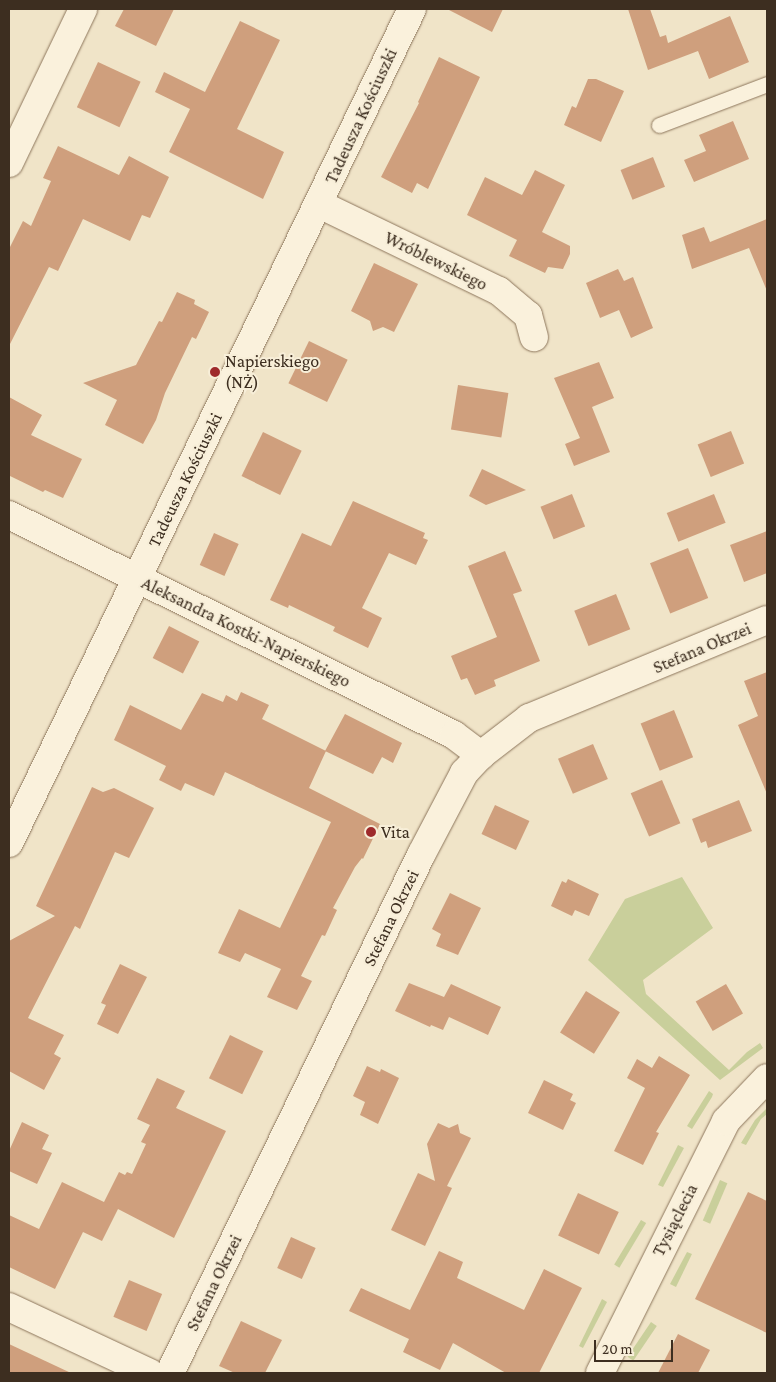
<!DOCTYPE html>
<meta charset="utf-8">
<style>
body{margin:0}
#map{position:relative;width:776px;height:1382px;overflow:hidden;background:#f0e4c8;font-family:"Crimson Pro",serif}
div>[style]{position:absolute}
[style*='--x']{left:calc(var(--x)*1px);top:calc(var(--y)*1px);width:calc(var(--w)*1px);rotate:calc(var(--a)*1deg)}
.green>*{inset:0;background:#c9cf9b;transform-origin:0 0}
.building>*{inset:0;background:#cf9f7d;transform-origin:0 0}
.roads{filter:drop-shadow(0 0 1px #8d765c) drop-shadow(0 0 1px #8d765c)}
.service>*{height:15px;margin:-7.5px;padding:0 7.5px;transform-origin:7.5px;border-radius:7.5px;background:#faf1dc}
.minor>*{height:28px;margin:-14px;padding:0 14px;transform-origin:14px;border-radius:14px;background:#faf1dc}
.tertiary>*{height:28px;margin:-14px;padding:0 14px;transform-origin:14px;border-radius:14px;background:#faf1dc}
.dots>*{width:14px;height:14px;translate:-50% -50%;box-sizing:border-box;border:2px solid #f7eed8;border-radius:50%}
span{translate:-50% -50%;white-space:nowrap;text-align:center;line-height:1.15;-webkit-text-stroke:4px #f7eed8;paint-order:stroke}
.street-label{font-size:18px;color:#3d2e20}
.poi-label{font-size:18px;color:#3d2e20}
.left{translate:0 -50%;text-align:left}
.frame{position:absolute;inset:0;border:10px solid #3d2e20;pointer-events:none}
.scale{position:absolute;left:594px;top:1340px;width:79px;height:22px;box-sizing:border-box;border:2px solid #3d2e20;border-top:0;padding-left:6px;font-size:15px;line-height:18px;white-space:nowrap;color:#3d2e20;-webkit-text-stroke:4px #f7eed8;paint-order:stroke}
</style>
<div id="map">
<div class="green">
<div style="clip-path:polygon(682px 877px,713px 928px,643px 980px,646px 994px,729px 1070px,747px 1052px,760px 1043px,763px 1048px,720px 1080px,588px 960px,625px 899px)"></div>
<div style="clip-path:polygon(709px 1091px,713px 1094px,712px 1097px,692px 1129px,687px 1126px)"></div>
<div style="clip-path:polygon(767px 1108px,767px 1114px,761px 1119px,746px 1145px,741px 1143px,755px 1120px)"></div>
<div style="clip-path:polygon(678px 1145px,684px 1148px,663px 1187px,658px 1185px)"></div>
<div style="left:720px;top:1180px;width:8px;height:44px;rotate:23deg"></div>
<div style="left:641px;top:1220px;width:6px;height:52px;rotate:31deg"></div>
<div style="clip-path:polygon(687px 1252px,692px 1254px,676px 1287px,670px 1284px)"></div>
<div style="clip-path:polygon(602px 1299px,607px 1302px,583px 1348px,579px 1346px)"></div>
<div style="left:651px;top:1322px;width:7px;height:42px;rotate:34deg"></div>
</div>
<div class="building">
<div style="clip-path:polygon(124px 9px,174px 9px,156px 46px,115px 26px)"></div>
<div style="clip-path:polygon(447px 9px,503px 9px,492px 32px)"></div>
<div style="clip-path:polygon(628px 9px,650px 9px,660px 37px,666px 35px,668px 43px,730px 16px,749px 62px,709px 79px,698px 51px,648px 70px)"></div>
<div style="clip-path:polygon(240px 21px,280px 40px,237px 129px,284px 152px,263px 199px,169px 152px,190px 109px,155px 92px,164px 72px,205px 92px)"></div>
<div style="clip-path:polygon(439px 57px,480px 77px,428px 189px,417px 183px,412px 193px,381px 177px,419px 103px,418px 102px)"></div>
<div style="left:98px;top:62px;width:47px;height:50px;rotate:25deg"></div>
<div style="clip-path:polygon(588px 79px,596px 79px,624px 91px,601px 142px,564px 125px,572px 106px,576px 108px)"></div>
<div style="clip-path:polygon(733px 121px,749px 159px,694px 182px,684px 160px,706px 151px,699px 135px)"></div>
<div style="clip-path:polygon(58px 146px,119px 175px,129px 156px,169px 177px,150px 218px,142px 215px,130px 241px,83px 219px,58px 271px,49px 267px,9px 346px,9px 249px,23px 221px,31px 226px,51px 181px,43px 178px)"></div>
<div style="left:653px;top:157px;width:32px;height:35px;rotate:68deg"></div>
<div style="clip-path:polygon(535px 170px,565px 185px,542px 232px,570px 246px,570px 254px,563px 269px,548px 267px,545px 273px,509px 256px,517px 240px,467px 215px,485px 177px,522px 195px)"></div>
<div style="clip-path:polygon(767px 219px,767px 291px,749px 248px,692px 269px,682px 235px,704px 227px,710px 242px)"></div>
<div style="clip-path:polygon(374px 263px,418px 284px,394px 332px,383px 327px,373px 331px,370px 321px,351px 311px)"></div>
<div style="clip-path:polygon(618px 269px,624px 281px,633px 277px,653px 328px,631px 338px,619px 310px,600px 318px,586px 283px)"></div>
<div style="clip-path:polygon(177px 292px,195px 300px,194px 304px,209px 312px,196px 339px,192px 337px,165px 393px,156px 420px,143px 444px,105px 425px,117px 400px,83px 383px,136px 365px,159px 321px,162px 322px)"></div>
<div style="left:309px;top:341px;width:43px;height:47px;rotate:26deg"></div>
<div style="clip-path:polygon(599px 362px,614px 398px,592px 407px,610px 452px,574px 466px,565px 444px,580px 438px,554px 378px)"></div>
<div style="left:458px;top:385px;width:51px;height:45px;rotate:9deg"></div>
<div style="clip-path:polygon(9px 397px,42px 415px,31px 435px,82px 459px,63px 498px,45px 490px,43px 492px,10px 476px,9px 479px)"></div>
<div style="left:731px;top:431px;width:35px;height:36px;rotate:68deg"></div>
<div style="left:263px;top:432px;width:43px;height:49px;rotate:26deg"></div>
<div style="clip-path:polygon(482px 469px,526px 490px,486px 505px,469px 496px)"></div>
<div style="left:572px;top:494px;width:35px;height:34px;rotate:68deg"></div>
<div style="left:714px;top:494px;width:31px;height:51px;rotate:68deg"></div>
<div style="clip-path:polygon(353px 501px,425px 533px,423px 538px,428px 540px,416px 565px,389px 553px,362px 608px,382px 618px,368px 648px,333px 631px,335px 627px,289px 605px,288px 608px,270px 600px,302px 533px,331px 546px)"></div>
<div style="clip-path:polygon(767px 531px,767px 573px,744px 582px,730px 545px)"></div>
<div style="left:214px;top:533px;width:27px;height:35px;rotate:24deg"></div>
<div style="left:688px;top:548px;width:54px;height:41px;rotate:68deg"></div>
<div style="clip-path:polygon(505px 551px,522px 591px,513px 594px,540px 661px,494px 680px,496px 686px,475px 695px,467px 678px,461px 680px,451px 656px,497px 637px,468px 566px)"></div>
<div style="left:616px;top:594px;width:38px;height:45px;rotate:68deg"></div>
<div style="left:169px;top:626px;width:34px;height:36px;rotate:27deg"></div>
<div style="clip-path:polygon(767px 672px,767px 794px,738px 725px,758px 716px,744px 681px)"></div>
<div style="clip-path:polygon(241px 692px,269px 705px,262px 719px,326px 751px,309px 788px,380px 824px,363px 859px,362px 858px,355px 867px,333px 908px,337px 910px,325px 936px,322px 935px,301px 976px,312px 981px,297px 1010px,267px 997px,281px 969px,245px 953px,240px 962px,218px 953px,239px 909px,280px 928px,331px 822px,225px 772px,214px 796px,185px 783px,181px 791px,159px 780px,166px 766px,114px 740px,130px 705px,181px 730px,202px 693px,223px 702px,226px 695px,237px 701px)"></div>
<div style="left:674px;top:710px;width:51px;height:36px;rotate:68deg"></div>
<div style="clip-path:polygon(345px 714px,402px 743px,393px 763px,382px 757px,373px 774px,325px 751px)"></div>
<div style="left:593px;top:744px;width:38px;height:38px;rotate:67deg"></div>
<div style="left:662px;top:780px;width:47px;height:34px;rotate:67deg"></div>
<div style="clip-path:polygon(92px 787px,103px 792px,114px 788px,154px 808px,129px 858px,115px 852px,80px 929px,75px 926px,28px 1018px,64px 1035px,54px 1054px,61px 1058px,44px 1090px,9px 1071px,9px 941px,55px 916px,36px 906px)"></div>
<div style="clip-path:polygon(739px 800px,752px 831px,708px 848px,706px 841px,701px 843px,692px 819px)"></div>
<div style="left:495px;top:805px;width:38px;height:32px;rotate:25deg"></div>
<div style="clip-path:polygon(568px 879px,599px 894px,589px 916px,575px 910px,572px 916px,551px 906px,562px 881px,566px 883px)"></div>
<div style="clip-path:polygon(450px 893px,481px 908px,458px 955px,436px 946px,441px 934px,432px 929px)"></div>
<div style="clip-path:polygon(120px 964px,147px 977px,118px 1034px,97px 1024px,106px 1005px,101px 1003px)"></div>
<div style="clip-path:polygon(409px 983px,444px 997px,451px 984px,501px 1007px,488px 1035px,449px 1017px,443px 1030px,431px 1025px,430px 1027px,395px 1011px)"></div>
<div style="left:726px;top:984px;width:34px;height:35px;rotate:60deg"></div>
<div style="left:586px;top:991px;width:40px;height:49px;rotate:32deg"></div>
<div style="left:230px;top:1035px;width:37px;height:48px;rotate:26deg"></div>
<div style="clip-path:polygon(659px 1056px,690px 1075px,656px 1132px,659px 1133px,643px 1165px,614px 1151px,645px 1088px,627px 1078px,637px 1059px,652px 1068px)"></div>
<div style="clip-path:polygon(367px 1066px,380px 1072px,381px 1069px,399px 1078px,378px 1124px,360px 1115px,365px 1102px,353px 1096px)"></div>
<div style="clip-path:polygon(157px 1078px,185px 1091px,176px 1108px,226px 1131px,174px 1238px,118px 1209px,102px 1241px,83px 1232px,55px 1289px,9px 1267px,9px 1215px,39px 1229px,62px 1182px,104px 1202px,119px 1172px,125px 1175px,127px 1172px,132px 1174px,146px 1144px,141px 1142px,150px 1125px,137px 1119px)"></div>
<div style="clip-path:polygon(544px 1080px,573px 1094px,570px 1100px,576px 1103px,563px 1130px,528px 1113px)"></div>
<div style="clip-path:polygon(22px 1122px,49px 1135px,42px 1149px,52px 1153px,37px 1184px,9px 1171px,9px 1151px)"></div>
<div style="clip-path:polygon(438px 1123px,449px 1128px,458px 1124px,460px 1133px,471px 1138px,447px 1186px,452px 1188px,425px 1246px,391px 1230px,418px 1173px,435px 1181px,427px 1144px)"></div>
<div style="clip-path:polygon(748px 1192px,767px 1201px,767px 1333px,695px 1299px)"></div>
<div style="left:578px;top:1193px;width:45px;height:47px;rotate:25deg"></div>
<div style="left:291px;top:1237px;width:27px;height:34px;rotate:24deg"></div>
<div style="clip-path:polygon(439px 1251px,463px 1262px,457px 1278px,524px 1310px,544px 1269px,582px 1288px,539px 1373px,506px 1373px,453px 1343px,440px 1370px,403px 1352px,409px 1339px,349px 1311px,361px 1288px,410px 1310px)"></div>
<div style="left:129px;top:1280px;width:36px;height:40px;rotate:23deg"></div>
<div style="clip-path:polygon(241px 1321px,282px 1340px,265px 1373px,235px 1373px,219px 1366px)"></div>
<div style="clip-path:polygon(678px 1334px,710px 1350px,698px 1373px,658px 1373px)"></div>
<div style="clip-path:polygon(9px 1344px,71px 1373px,9px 1373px)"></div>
</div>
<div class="roads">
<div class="service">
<div style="--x:659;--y:125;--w:116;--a:-20.8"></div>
</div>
<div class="minor">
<div style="--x:9;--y:163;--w:171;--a:-64.3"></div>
<div style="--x:319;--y:204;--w:200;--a:25.8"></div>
<div style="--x:499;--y:291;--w:38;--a:40"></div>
<div style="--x:528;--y:315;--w:23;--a:75"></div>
<div style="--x:9;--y:515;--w:496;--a:26.3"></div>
<div style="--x:454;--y:735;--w:34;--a:37"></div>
<div style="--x:9;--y:1307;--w:156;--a:25.1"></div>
<div style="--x:170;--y:1373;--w:576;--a:-64.15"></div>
<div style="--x:421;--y:855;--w:93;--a:-62.3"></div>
<div style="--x:464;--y:773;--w:25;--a:-47"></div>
<div style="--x:481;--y:755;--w:61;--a:-37.6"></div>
<div style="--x:529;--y:718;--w:257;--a:-22.4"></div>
</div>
<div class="tertiary">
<div style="--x:9;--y:843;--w:926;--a:-64.21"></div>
<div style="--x:600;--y:1373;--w:282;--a:-63.4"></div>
<div style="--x:726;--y:1121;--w:59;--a:-46.4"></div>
</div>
</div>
<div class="dots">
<div style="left:215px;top:372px;background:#9e2a2b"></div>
<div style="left:371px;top:832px;background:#9e2a2b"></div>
</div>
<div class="street-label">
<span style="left:361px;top:116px;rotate:-65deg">Tadeusza Kościuszki</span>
<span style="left:436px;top:261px;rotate:26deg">Wróblewskiego</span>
<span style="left:185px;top:480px;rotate:-64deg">Tadeusza Kościuszki</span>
<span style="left:246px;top:632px;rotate:26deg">Aleksandra Kostki-Napierskiego</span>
<span style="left:702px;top:648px;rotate:-23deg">Stefana Okrzei</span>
<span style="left:391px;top:918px;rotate:-64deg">Stefana Okrzei</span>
<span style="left:675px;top:1220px;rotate:-63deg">Tysiąclecia</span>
<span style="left:214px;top:1283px;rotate:-64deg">Stefana Okrzei</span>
</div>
<div class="poi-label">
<span class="left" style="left:225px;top:372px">Napierskiego<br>(NŻ)</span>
<span class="left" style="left:381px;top:832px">Vita</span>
</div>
<div class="frame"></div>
<div class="scale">20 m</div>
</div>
